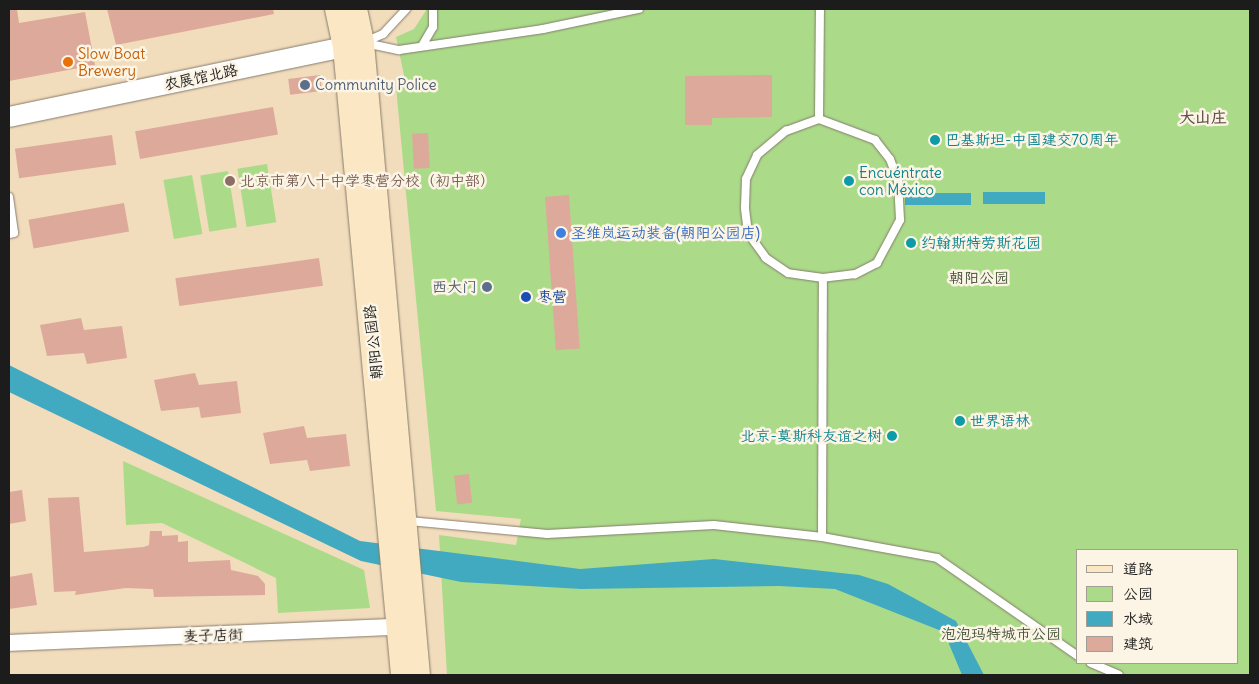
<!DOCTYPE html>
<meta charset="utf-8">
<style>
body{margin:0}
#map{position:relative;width:1259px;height:684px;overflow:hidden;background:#f1dcbc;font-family:Delius,"LXGW WenKai TC",sans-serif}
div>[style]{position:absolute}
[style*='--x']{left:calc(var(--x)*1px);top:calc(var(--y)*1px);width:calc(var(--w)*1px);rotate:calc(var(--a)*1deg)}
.green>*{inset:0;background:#abdb89;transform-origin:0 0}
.water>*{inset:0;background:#41aac0;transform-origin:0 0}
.building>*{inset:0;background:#dda99a;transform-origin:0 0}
.roads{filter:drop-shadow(0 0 1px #867c6c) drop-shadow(0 0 1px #867c6c)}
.service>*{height:8px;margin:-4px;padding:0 4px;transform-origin:4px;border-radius:4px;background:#fff}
.minor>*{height:16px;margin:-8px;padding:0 8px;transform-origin:8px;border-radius:8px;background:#fff}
.tertiary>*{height:20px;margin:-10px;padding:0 10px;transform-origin:10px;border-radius:10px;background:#fff}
.secondary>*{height:22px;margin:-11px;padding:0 11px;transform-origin:11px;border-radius:11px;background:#fbe7c3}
.dots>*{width:14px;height:14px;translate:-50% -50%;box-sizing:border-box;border:2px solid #fcf5e5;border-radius:50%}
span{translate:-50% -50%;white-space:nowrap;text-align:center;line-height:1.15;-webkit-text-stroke:5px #fcf5e5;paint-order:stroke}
.food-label{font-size:15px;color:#c56008}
.left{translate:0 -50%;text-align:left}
.street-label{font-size:15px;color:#1c1c1c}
.service-label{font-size:15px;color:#4e5e75}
.right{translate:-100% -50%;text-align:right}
.culture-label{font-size:15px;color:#0d838f}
.education-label{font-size:15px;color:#785e54}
.shop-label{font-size:15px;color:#366cbe}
.park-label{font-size:15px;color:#47553d}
.transit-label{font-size:15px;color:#164399}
.neighbourhood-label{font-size:16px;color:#604d48;font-weight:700}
.frame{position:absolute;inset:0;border:10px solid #1c1c1c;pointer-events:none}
.legend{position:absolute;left:1076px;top:549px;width:162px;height:115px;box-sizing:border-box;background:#fcf5e5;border:1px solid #a29e95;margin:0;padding:6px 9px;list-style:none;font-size:15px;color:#1c1c1c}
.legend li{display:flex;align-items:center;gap:10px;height:25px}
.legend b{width:25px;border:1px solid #a29e95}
</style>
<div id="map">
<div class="green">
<div style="clip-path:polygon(evenodd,427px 9px,1250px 9px,1250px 675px,447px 675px,439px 535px,516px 545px,521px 519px,436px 511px,396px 87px,406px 85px,396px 37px,414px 29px,427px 9px,1078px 550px,1238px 550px,1238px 663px,1078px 663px,1078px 550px)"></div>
<div style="left:267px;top:164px;width:59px;height:30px;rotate:81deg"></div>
<div style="left:228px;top:171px;width:57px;height:28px;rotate:81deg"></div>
<div style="left:192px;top:175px;width:60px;height:29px;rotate:80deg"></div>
<div style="clip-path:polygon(123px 461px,364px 570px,370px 608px,278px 613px,276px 578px,162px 523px,126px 525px)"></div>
</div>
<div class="water">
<div style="left:1045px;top:192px;width:12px;height:62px;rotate:90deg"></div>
<div style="left:971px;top:193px;width:12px;height:66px;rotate:90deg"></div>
<div style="clip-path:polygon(9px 365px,360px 541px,580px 569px,714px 559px,859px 575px,888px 584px,956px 621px,984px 675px,962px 675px,944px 632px,835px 589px,779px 586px,581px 589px,461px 582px,361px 561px,9px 392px)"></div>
</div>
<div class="building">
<div style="clip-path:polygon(9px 9px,17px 9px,19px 23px,85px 12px,95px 65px,9px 81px)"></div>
<div style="clip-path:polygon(107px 9px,273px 9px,274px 14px,116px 45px)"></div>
<div style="left:320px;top:75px;width:16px;height:32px;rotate:83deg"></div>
<div style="clip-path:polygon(772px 75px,772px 117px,712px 118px,712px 125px,685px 125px,685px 76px)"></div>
<div style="left:273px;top:107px;width:28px;height:140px;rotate:80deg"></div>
<div style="left:428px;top:133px;width:35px;height:16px;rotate:87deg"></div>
<div style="left:112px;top:135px;width:30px;height:98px;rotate:82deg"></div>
<div style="left:569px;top:195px;width:154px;height:24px;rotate:86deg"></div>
<div style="left:124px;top:203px;width:29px;height:97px;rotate:80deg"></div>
<div style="left:319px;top:258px;width:28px;height:145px;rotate:82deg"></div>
<div style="clip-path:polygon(81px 318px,84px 330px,122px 326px,127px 358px,87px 364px,84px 353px,47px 356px,40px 325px)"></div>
<div style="clip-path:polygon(195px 373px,199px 385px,237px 381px,241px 413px,201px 418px,199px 407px,161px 411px,154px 380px)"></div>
<div style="clip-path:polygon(304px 426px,307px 438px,346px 434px,350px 466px,310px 471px,307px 460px,270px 464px,263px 433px)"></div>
<div style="left:469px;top:474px;width:29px;height:15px;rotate:84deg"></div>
<div style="clip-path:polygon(22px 490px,26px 521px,9px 524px,9px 492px)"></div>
<div style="clip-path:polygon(79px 497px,84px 552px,144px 547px,149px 545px,150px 531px,162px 531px,162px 536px,178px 535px,178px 542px,188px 541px,188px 562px,230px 560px,231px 570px,258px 576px,265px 584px,265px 595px,154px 597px,153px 589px,126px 588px,75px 595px,76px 591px,54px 592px,48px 498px)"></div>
<div style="clip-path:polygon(32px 573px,37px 605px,9px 609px,9px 577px)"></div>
</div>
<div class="roads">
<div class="service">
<div style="--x:365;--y:42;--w:20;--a:-24"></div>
<div style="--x:383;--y:34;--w:34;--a:-47"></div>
<div style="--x:365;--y:43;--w:35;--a:12"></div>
<div style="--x:399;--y:50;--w:146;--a:-8.3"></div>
<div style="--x:543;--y:29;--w:98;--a:-11.8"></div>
<div style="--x:422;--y:46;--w:22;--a:-60"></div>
<div style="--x:433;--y:27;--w:18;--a:-90"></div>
<div style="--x:819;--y:119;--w:60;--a:20.6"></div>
<div style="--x:875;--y:140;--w:24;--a:52"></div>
<div style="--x:890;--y:159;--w:23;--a:70"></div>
<div style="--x:898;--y:181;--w:39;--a:87"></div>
<div style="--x:900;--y:220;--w:49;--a:118.1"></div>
<div style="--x:877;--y:263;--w:25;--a:153"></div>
<div style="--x:855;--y:274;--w:32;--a:173"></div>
<div style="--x:823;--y:278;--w:35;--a:-172"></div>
<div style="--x:788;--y:273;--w:27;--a:-146"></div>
<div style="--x:766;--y:258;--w:31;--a:-126"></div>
<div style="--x:748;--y:233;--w:26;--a:-97"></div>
<div style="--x:745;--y:207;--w:28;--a:-88"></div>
<div style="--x:746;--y:179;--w:26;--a:-65"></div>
<div style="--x:757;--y:155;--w:38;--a:-40"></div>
<div style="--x:786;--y:131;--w:35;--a:-20"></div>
<div style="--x:819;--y:119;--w:110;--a:-89.5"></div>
<div style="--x:9;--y:197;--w:36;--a:82"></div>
<div style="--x:14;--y:233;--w:5;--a:169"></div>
<div style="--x:409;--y:521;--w:139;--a:5.4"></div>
<div style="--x:547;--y:534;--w:167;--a:-3.1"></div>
<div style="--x:714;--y:525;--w:109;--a:6.3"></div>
<div style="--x:822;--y:537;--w:117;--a:10.3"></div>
<div style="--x:937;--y:558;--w:172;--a:34.8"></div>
<div style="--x:822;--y:537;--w:259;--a:-89.8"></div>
<div style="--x:1091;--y:663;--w:30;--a:23"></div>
</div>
<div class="minor">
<div style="--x:9;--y:643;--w:398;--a:-2.4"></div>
</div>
<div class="tertiary">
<div style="--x:9;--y:117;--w:358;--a:-11.8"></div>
</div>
<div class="secondary">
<div style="--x:336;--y:9;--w:39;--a:78"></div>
<div style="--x:344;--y:47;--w:631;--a:84.72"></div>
<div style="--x:356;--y:9;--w:35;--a:78"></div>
<div style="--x:363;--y:43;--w:634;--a:84.94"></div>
</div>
</div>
<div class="dots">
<div style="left:68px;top:62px;background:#e8710a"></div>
<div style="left:305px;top:85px;background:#5c6f8a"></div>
<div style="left:935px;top:140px;background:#0f9aa8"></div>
<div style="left:230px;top:181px;background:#8d6e63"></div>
<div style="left:849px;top:181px;background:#0f9aa8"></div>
<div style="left:561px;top:233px;background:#3f7fe0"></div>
<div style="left:911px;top:243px;background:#0f9aa8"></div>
<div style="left:487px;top:287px;background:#5c6f8a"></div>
<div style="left:526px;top:297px;background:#1a4fb4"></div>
<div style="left:960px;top:421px;background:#0f9aa8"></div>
<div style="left:892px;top:436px;background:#0f9aa8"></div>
</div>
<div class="food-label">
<span class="left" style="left:78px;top:62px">Slow Boat<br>Brewery</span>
</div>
<div class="street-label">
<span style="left:201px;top:77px;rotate:-12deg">农展馆北路</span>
<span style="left:373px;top:342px;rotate:-96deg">朝阳公园路</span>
<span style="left:213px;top:635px;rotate:-2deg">麦子店街</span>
</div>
<div class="service-label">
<span class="left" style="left:315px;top:85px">Community Police</span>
<span class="right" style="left:477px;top:287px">西大门</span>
</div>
<div class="culture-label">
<span class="left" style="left:945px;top:140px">巴基斯坦-中国建交70周年</span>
<span class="left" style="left:859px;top:181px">Encuéntrate<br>con México</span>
<span class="left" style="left:921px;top:243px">约翰斯特劳斯花园</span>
<span class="left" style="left:970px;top:421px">世界语林</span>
<span class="right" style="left:882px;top:436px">北京-莫斯科友谊之树</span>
</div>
<div class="education-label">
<span class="left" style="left:240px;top:181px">北京市第八十中学枣营分校（初中部）</span>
</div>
<div class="shop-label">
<span class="left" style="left:571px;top:233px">圣维岚运动装备(朝阳公园店)</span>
</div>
<div class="park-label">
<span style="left:979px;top:278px">朝阳公园</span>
<span style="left:1001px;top:634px">泡泡玛特城市公园</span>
</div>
<div class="transit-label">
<span class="left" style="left:537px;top:297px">枣营</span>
</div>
<div class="neighbourhood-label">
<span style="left:1203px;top:117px">大山庄</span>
</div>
<div class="frame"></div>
<ul class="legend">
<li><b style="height:6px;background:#fbe7c3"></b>道路</li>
<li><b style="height:14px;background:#abdb89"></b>公园</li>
<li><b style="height:14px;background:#41aac0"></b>水域</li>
<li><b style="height:14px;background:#dda99a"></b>建筑</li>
</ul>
</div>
